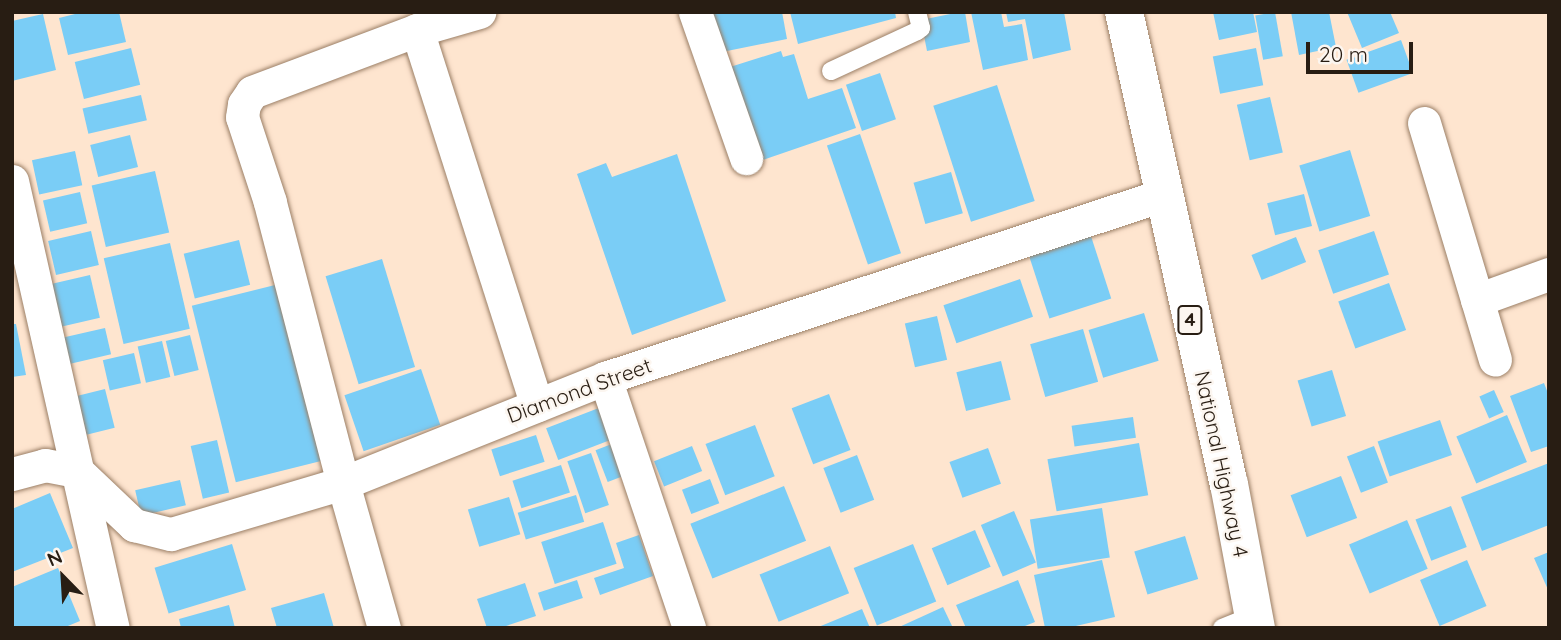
<!DOCTYPE html>
<style>
body{margin:0}
#map{position:relative;width:1561px;height:640px;overflow:hidden;background:#fee5cf;font-family:Quicksand,sans-serif}
div>[style]{position:absolute}
[style*='--x']{left:calc(var(--x)*1px);top:calc(var(--y)*1px);width:calc(var(--w)*1px);rotate:calc(var(--a)*1deg)}
.building>*{inset:0;background:#7acdf6;transform-origin:0 0}
.roads{filter:drop-shadow(0 0 2px #9b7f66) drop-shadow(0 0 2px #9b7f66)}
.service>*{height:18px;margin:-9px;padding:0 9px;transform-origin:9px;border-radius:9px;background:#fff}
.minor>*{height:33px;margin:-16.5px;padding:0 16.5px;transform-origin:16.5px;border-radius:16.5px;background:#fff}
.primary>*{height:38px;margin:-19px;padding:0 19px;transform-origin:19px;border-radius:19px;background:#fff}
span{translate:-50% -50%;white-space:nowrap;text-align:center;line-height:1.15;-webkit-text-stroke:5px #fcf6f0;paint-order:stroke}
.shield-label span{padding:2px 5px;background:#fcf6f0;border:2px solid;border-radius:5px;-webkit-text-stroke-width:0}
.shield-label{font-size:19px;color:#281d13;font-weight:700}
.street-label{font-size:21px;color:#281d13}
.frame{position:absolute;inset:0;border:14px solid #281d13;pointer-events:none}
.north{position:absolute;left:28px;top:542px;width:70px;height:70px;-webkit-text-stroke:5px #fcf6f0;paint-order:stroke;rotate:336deg;font-size:19px;font-weight:700;line-height:28px;text-align:center;color:#281d13}
.north::after{content:'';display:block;margin:auto;width:24px;height:32px;background:#281d13;clip-path:polygon(50% 0,100% 100%,50% 72%,0 100%)}
.scale{position:absolute;left:1306px;top:42px;width:107px;height:32px;box-sizing:border-box;border:4px solid #281d13;border-top:0;padding-left:9px;font-size:21px;line-height:24px;white-space:nowrap;color:#281d13;-webkit-text-stroke:5px #fcf6f0;paint-order:stroke}
</style>
<div id="map">
<div class="building">
<div style="clip-path:polygon(83px 12px,119px 12px,126px 42px,68px 55px,59px 18px)"></div>
<div style="clip-path:polygon(709px 12px,782px 12px,787px 39px,717px 53px)"></div>
<div style="clip-path:polygon(790px 12px,895px 12px,896px 18px,798px 44px)"></div>
<div style="clip-path:polygon(960px 12px,965px 12px,970px 42px,927px 51px,921px 20px)"></div>
<div style="clip-path:polygon(971px 12px,1001px 12px,1004px 27px,1022px 24px,1028px 60px,983px 70px)"></div>
<div style="clip-path:polygon(1006px 12px,1064px 12px,1071px 50px,1033px 59px,1025px 19px,1008px 22px)"></div>
<div style="clip-path:polygon(1213px 12px,1253px 12px,1257px 32px,1219px 40px)"></div>
<div style="left:1275px;top:12px;width:45px;height:20px;rotate:80deg"></div>
<div style="clip-path:polygon(1291px 12px,1329px 12px,1336px 47px,1299px 55px)"></div>
<div style="clip-path:polygon(1347px 12px,1390px 12px,1399px 33px,1362px 48px)"></div>
<div style="clip-path:polygon(43px 14px,56px 70px,12px 81px,12px 21px)"></div>
<div style="left:1401px;top:40px;width:35px;height:58px;rotate:70deg"></div>
<div style="left:131px;top:48px;width:38px;height:58px;rotate:76deg"></div>
<div style="left:1256px;top:48px;width:38px;height:44px;rotate:79deg"></div>
<div style="clip-path:polygon(781px 51px,783px 57px,794px 54px,808px 99px,842px 88px,856px 128px,760px 161px,730px 67px)"></div>
<div style="left:880px;top:73px;width:49px;height:36px;rotate:71deg"></div>
<div style="left:997px;top:85px;width:122px;height:67px;rotate:72deg"></div>
<div style="left:141px;top:95px;width:26px;height:60px;rotate:77deg"></div>
<div style="left:1270px;top:97px;width:57px;height:34px;rotate:77deg"></div>
<div style="left:860px;top:134px;width:126px;height:35px;rotate:71deg"></div>
<div style="left:130px;top:135px;width:33px;height:41px;rotate:76deg"></div>
<div style="left:1350px;top:150px;width:69px;height:53px;rotate:73deg"></div>
<div style="left:75px;top:151px;width:35px;height:44px;rotate:78deg"></div>
<div style="clip-path:polygon(677px 154px,726px 301px,632px 335px,577px 174px,606px 163px,612px 177px)"></div>
<div style="left:155px;top:171px;width:63px;height:65px;rotate:77deg"></div>
<div style="left:951px;top:172px;width:43px;height:39px;rotate:74deg"></div>
<div style="left:80px;top:192px;width:32px;height:38px;rotate:77deg"></div>
<div style="left:1304px;top:194px;width:33px;height:38px;rotate:76deg"></div>
<div style="left:1089px;top:230px;width:72px;height:65px;rotate:72deg"></div>
<div style="left:91px;top:231px;width:35px;height:44px;rotate:77deg"></div>
<div style="left:1374px;top:231px;width:46px;height:59px;rotate:71deg"></div>
<div style="left:1296px;top:237px;width:27px;height:48px;rotate:68deg"></div>
<div style="left:239px;top:240px;width:46px;height:57px;rotate:76deg"></div>
<div style="left:170px;top:243px;width:88px;height:68px;rotate:77deg"></div>
<div style="left:382px;top:259px;width:113px;height:59px;rotate:73deg"></div>
<div style="left:90px;top:275px;width:44px;height:41px;rotate:77deg"></div>
<div style="left:1020px;top:279px;width:40px;height:81px;rotate:71deg"></div>
<div style="left:283px;top:283px;width:182px;height:94px;rotate:76deg"></div>
<div style="left:1389px;top:283px;width:50px;height:54px;rotate:70deg"></div>
<div style="left:1144px;top:313px;width:50px;height:58px;rotate:73deg"></div>
<div style="left:937px;top:316px;width:45px;height:33px;rotate:77deg"></div>
<div style="clip-path:polygon(12px 324px,16px 324px,26px 375px,12px 377px)"></div>
<div style="left:105px;top:328px;width:27px;height:45px;rotate:77deg"></div>
<div style="left:1083px;top:329px;width:55px;height:55px;rotate:74deg"></div>
<div style="left:190px;top:335px;width:36px;height:25px;rotate:76deg"></div>
<div style="left:162px;top:341px;width:37px;height:25px;rotate:77deg"></div>
<div style="left:134px;top:353px;width:31px;height:32px;rotate:77deg"></div>
<div style="left:1001px;top:361px;width:40px;height:46px;rotate:76deg"></div>
<div style="left:421px;top:369px;width:59px;height:81px;rotate:71deg"></div>
<div style="left:1332px;top:370px;width:48px;height:36px;rotate:73deg"></div>
<div style="clip-path:polygon(1544px 383px,1549px 396px,1549px 446px,1531px 452px,1510px 396px)"></div>
<div style="left:105px;top:389px;width:40px;height:29px;rotate:76deg"></div>
<div style="left:1494px;top:390px;width:24px;height:16px;rotate:66deg"></div>
<div style="left:829px;top:394px;width:60px;height:40px;rotate:69deg"></div>
<div style="left:604px;top:406px;width:34px;height:62px;rotate:69deg"></div>
<div style="left:1507px;top:415px;width:51px;height:55px;rotate:67deg"></div>
<div style="left:1133px;top:417px;width:21px;height:62px;rotate:82deg"></div>
<div style="left:1440px;top:420px;width:37px;height:66px;rotate:71deg"></div>
<div style="left:755px;top:425px;width:55px;height:53px;rotate:69deg"></div>
<div style="left:536px;top:435px;width:28px;height:47px;rotate:72deg"></div>
<div style="left:217px;top:440px;width:54px;height:27px;rotate:77deg"></div>
<div style="left:617px;top:442px;width:34px;height:23px;rotate:69deg"></div>
<div style="left:1139px;top:443px;width:53px;height:93px;rotate:80deg"></div>
<div style="left:692px;top:446px;width:27px;height:41px;rotate:68deg"></div>
<div style="left:1374px;top:446px;width:39px;height:29px;rotate:69deg"></div>
<div style="left:988px;top:448px;width:38px;height:41px;rotate:70deg"></div>
<div style="left:591px;top:453px;width:55px;height:25px;rotate:71deg"></div>
<div style="left:857px;top:455px;width:48px;height:36px;rotate:69deg"></div>
<div style="clip-path:polygon(1549px 463px,1549px 525px,1482px 551px,1461px 497px)"></div>
<div style="left:561px;top:465px;width:29px;height:51px;rotate:72deg"></div>
<div style="left:1341px;top:476px;width:45px;height:54px;rotate:69deg"></div>
<div style="left:710px;top:479px;width:26px;height:30px;rotate:69deg"></div>
<div style="left:180px;top:480px;width:26px;height:46px;rotate:77deg"></div>
<div style="left:784px;top:486px;width:59px;height:101px;rotate:68deg"></div>
<div style="clip-path:polygon(50px 493px,73px 548px,12px 572px,12px 509px)"></div>
<div style="left:576px;top:495px;width:28px;height:61px;rotate:73deg"></div>
<div style="left:509px;top:497px;width:39px;height:43px;rotate:73deg"></div>
<div style="left:1451px;top:506px;width:44px;height:38px;rotate:69deg"></div>
<div style="left:1102px;top:508px;width:50px;height:73px;rotate:81deg"></div>
<div style="left:1014px;top:511px;width:56px;height:36px;rotate:67deg"></div>
<div style="left:1407px;top:520px;width:53px;height:63px;rotate:67deg"></div>
<div style="left:603px;top:522px;width:44px;height:65px;rotate:72deg"></div>
<div style="left:975px;top:530px;width:40px;height:47px;rotate:67deg"></div>
<div style="clip-path:polygon(639px 535px,653px 576px,600px 595px,594px 578px,624px 568px,616px 543px)"></div>
<div style="left:1185px;top:536px;width:45px;height:53px;rotate:73deg"></div>
<div style="left:232px;top:544px;width:48px;height:81px;rotate:73deg"></div>
<div style="left:913px;top:544px;width:62px;height:64px;rotate:68deg"></div>
<div style="left:830px;top:546px;width:51px;height:76px;rotate:68deg"></div>
<div style="clip-path:polygon(1549px 552px,1549px 592px,1534px 558px)"></div>
<div style="clip-path:polygon(1102px 560px,1115px 617px,1067px 628px,1045px 628px,1034px 575px)"></div>
<div style="left:1467px;top:560px;width:50px;height:51px;rotate:67deg"></div>
<div style="clip-path:polygon(58px 568px,80px 621px,63px 628px,12px 628px,12px 587px)"></div>
<div style="left:577px;top:580px;width:19px;height:41px;rotate:72deg"></div>
<div style="clip-path:polygon(1018px 580px,1035px 622px,1020px 628px,966px 628px,956px 605px)"></div>
<div style="clip-path:polygon(525px 583px,536px 616px,500px 628px,487px 628px,477px 599px)"></div>
<div style="clip-path:polygon(324px 593px,334px 628px,277px 628px,271px 608px)"></div>
<div style="clip-path:polygon(229px 605px,235px 628px,181px 628px,179px 619px)"></div>
<div style="clip-path:polygon(943px 607px,953px 628px,897px 628px)"></div>
<div style="clip-path:polygon(862px 609px,870px 628px,816px 628px)"></div>
</div>
<div class="roads">
<div class="service">
<div style="--x:831;--y:71;--w:95;--a:-24.9"></div>
<div style="--x:917;--y:31;--w:5;--a:-37"></div>
<div style="--x:921;--y:28;--w:16;--a:-104"></div>
<div style="--x:1222;--y:628;--w:35;--a:-22"></div>
</div>
<div class="minor">
<div style="--x:695;--y:12;--w:155;--a:70.7"></div>
<div style="--x:417;--y:30;--w:394;--a:72.3"></div>
<div style="--x:1424;--y:123;--w:247;--a:73.3"></div>
<div style="--x:12;--y:181;--w:458;--a:77.3"></div>
<div style="--x:1477;--y:300;--w:77;--a:-19.9"></div>
<div style="--x:605;--y:378;--w:264;--a:71.4"></div>
<div style="--x:12;--y:474;--w:34;--a:-15"></div>
<div style="--x:45;--y:465;--w:33;--a:11"></div>
<div style="--x:77;--y:471;--w:79;--a:43.5"></div>
<div style="--x:134;--y:525;--w:38;--a:14"></div>
<div style="--x:171;--y:534;--w:179;--a:-16.5"></div>
<div style="--x:343;--y:483;--w:282;--a:-21.8"></div>
<div style="--x:605;--y:378;--w:587;--a:-18.16"></div>
<div style="--x:384;--y:628;--w:151;--a:-105.8"></div>
<div style="--x:343;--y:483;--w:290;--a:-104.6"></div>
<div style="--x:270;--y:202;--w:89;--a:-108.2"></div>
<div style="--x:242;--y:117;--w:13;--a:-81"></div>
<div style="--x:244;--y:104;--w:14;--a:-56"></div>
<div style="--x:252;--y:92;--w:176;--a:-20.6"></div>
<div style="--x:417;--y:30;--w:65;--a:-16.2"></div>
</div>
<div class="primary">
<div style="--x:1124;--y:12;--w:484;--a:77.5"></div>
<div style="--x:1229;--y:484;--w:147;--a:79.4"></div>
</div>
</div>
<div class="shield-label">
<span style="left:1190px;top:320px">4</span>
</div>
<div class="street-label">
<span style="left:579px;top:390px;rotate:-20deg">Diamond Street</span>
<span style="left:1222px;top:464px;rotate:78deg">National Highway 4</span>
</div>
<div class="frame"></div>
<div class="north">N</div>
<div class="scale">20 m</div>
</div>
